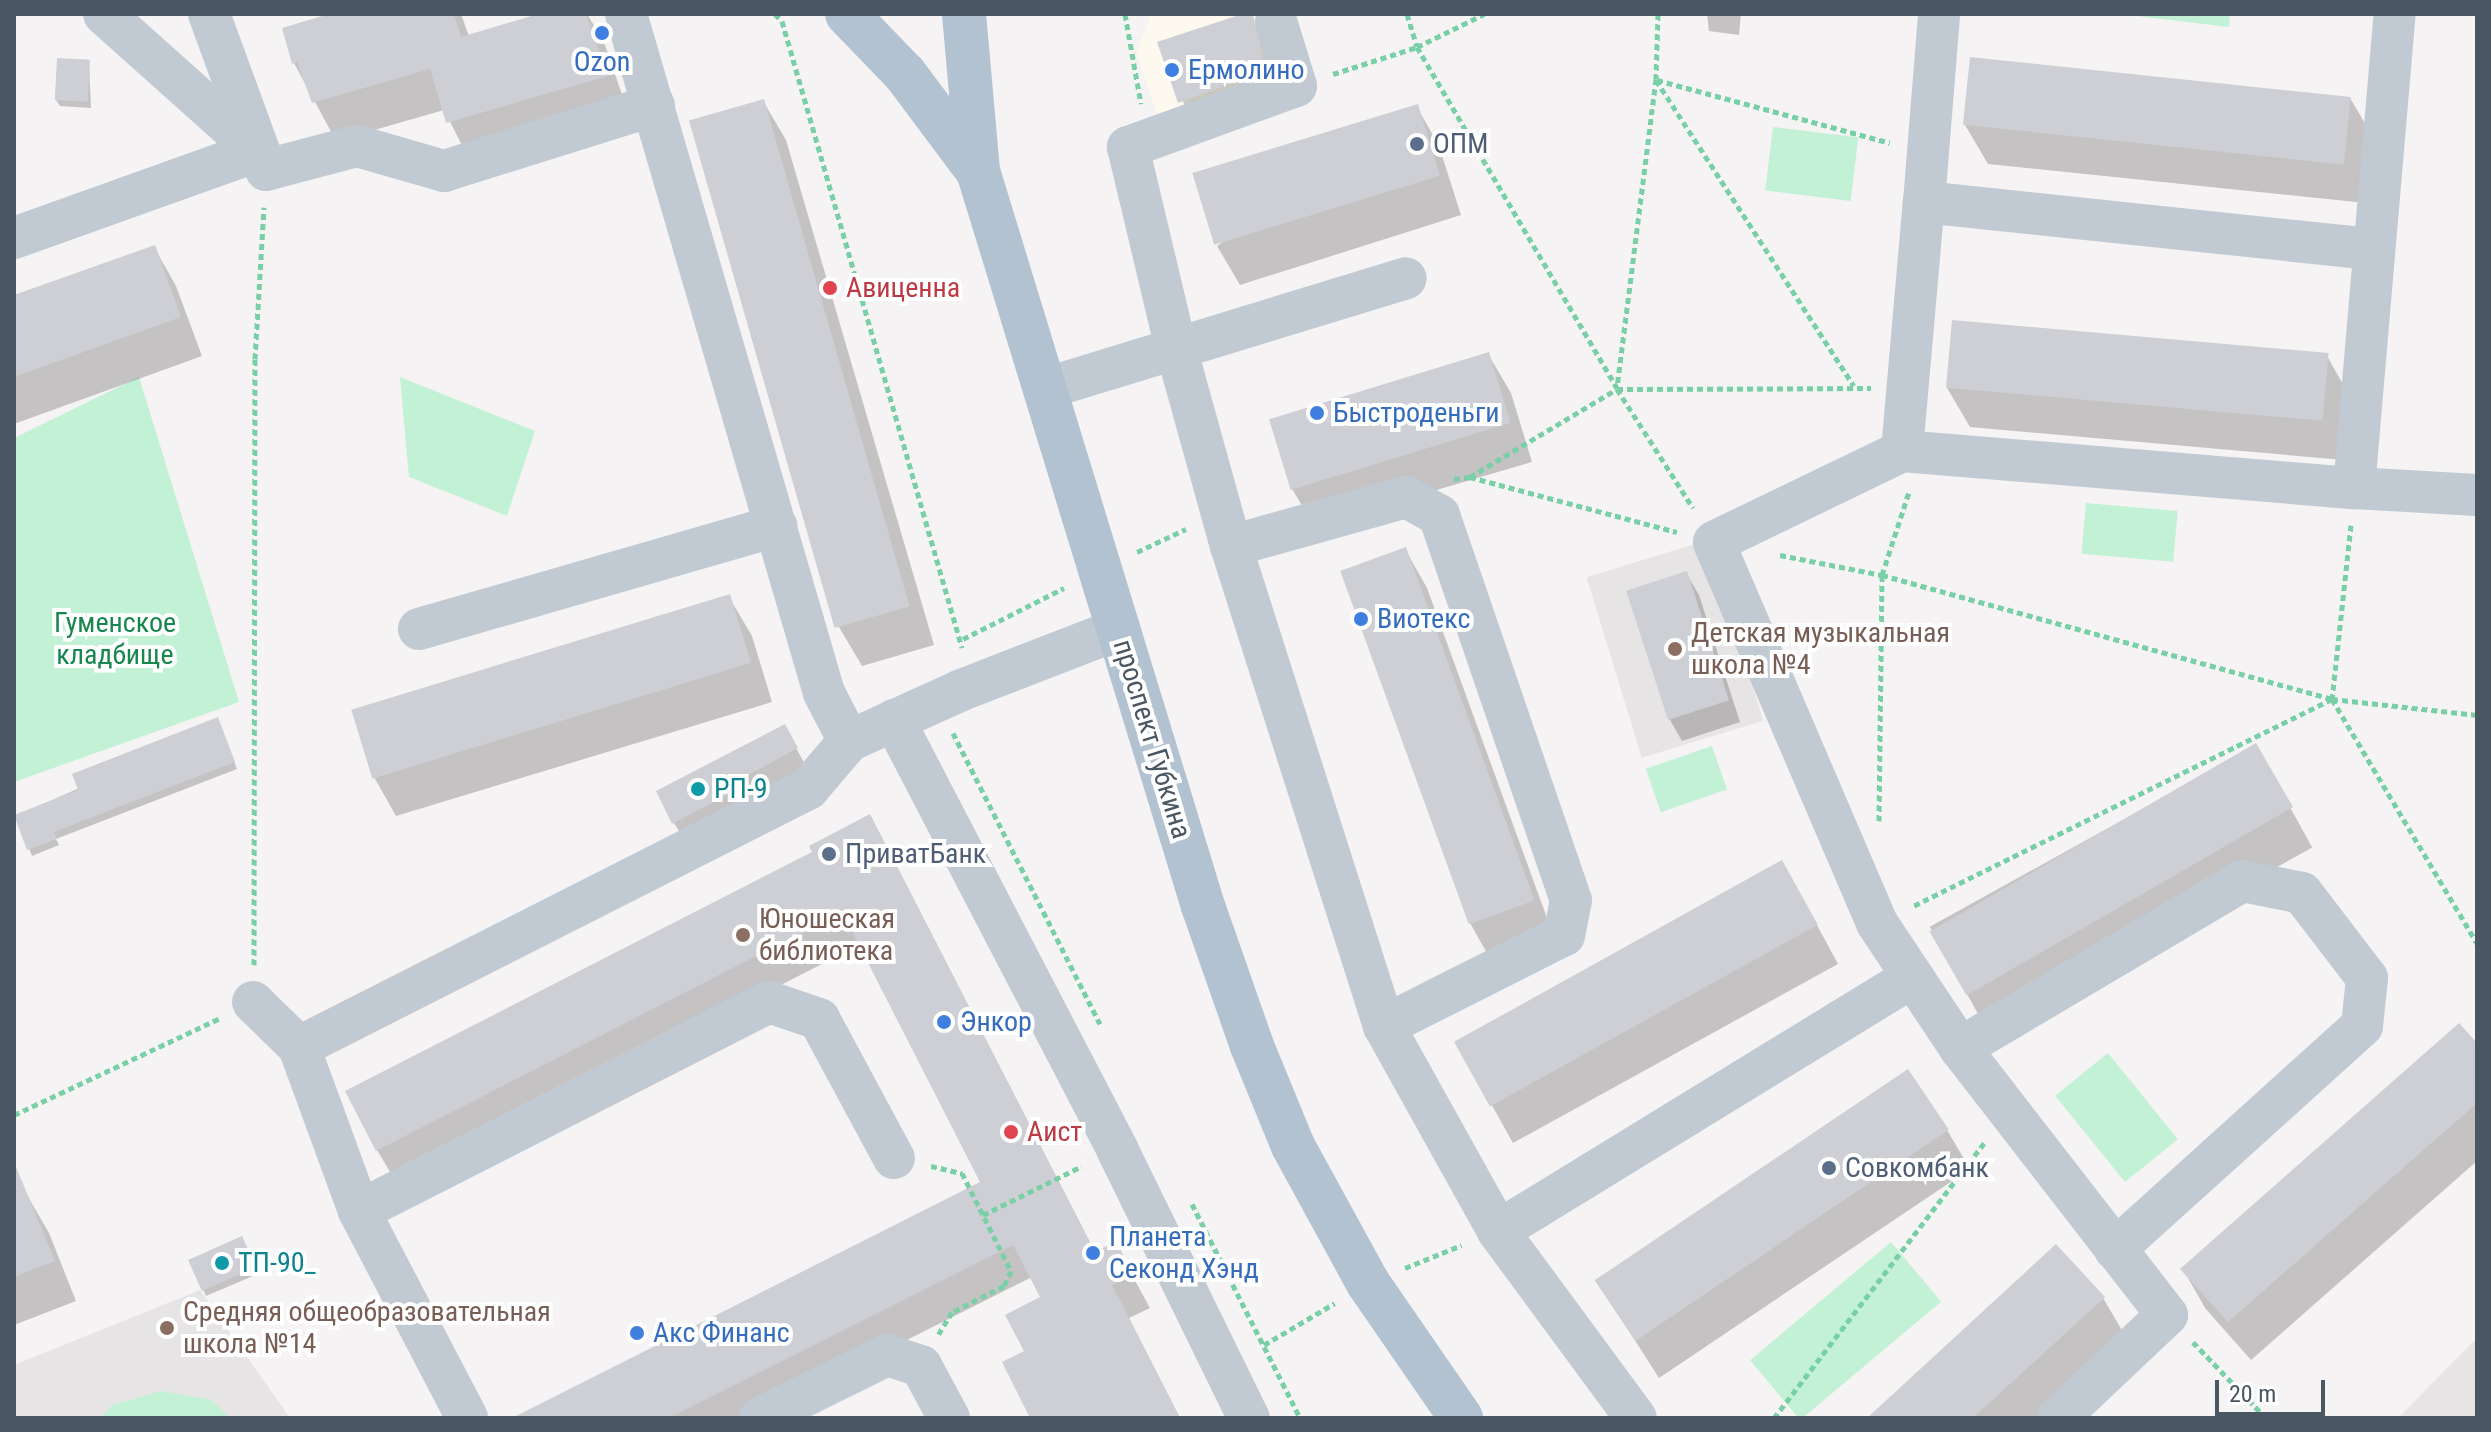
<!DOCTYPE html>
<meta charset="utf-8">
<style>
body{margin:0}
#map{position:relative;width:2491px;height:1432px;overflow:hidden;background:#f5f3f3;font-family:"Roboto Condensed",sans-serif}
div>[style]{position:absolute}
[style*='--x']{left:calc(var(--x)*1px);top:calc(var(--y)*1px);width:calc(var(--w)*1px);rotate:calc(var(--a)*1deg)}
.commercial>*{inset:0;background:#fdf9ef}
.education>*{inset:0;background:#e6e4e5;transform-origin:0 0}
.green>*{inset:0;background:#c3f1d5;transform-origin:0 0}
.shadow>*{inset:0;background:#0003;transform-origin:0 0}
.building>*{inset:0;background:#cdcfd5;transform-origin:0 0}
.path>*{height:5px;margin-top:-2.5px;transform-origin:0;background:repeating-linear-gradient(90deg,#7ad0a6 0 6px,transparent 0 10px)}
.minor>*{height:42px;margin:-21px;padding:0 21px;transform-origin:21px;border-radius:21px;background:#c1cad2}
.major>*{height:44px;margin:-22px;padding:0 22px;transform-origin:22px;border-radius:22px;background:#b3c2d1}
.dots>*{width:22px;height:22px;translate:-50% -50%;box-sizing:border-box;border:4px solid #fff;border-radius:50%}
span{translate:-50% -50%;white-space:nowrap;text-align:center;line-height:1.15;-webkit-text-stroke:8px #fff;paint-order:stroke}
.shop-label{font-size:28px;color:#366cbe}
.left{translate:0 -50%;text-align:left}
.service-label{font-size:28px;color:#4e5e75}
.health-label{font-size:28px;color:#be3a42}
.park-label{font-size:28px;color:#17864f}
.education-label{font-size:28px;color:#785e54}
.street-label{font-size:28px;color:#4a5661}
.culture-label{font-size:28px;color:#0d838f}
.frame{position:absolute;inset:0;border:16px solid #4a5661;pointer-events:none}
.scale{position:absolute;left:2215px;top:1380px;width:110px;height:36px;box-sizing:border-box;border:4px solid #4a5661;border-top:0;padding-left:10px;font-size:24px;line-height:28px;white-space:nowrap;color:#4a5661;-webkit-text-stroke:6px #fff;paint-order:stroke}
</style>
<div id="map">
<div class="commercial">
<div style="clip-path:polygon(1143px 14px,1287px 14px,1304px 71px,1160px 123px,1136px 52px,1150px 18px)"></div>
</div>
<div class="education">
<div style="left:1708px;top:540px;width:189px;height:127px;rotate:73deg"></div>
<div style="clip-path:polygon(200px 1290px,290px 1418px,14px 1418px,14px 1365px)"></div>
<div style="clip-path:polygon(2477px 1338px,2477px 1418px,2398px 1418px)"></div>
</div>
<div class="green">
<div style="clip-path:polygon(2120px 14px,2230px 14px,2229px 27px)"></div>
<div style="left:1773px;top:127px;width:86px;height:64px;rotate:7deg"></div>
<div style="clip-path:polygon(139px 377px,239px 702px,14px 782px,14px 438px)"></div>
<div style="clip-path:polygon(400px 377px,535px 431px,507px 516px,409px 477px)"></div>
<div style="left:2086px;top:503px;width:92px;height:51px;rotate:5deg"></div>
<div style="left:1712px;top:746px;width:46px;height:70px;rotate:71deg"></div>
<div style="left:2108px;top:1053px;width:111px;height:68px;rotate:51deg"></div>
<div style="left:1891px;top:1242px;width:78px;height:184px;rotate:50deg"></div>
<div style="clip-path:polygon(162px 1391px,211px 1400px,231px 1418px,101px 1418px,112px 1405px)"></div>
</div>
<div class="shadow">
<div style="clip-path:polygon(336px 14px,461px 14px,469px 36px,545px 14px,587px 14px,604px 42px,629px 115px,470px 161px,444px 110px,336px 141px,294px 63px)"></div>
<div style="clip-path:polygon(1248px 14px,1264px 34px,1277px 93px,1192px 124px,1160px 43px)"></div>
<div style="clip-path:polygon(1707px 14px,1741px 14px,1739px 35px,1709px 31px)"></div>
<div style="clip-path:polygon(89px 62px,91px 108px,60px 106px,56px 100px)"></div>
<div style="clip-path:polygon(2350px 98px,2373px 137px,2366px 203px,1988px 164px,1965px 125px)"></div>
<div style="clip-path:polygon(763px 101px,786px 140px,934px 645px,862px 666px,839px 627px)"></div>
<div style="clip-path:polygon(1417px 107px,1439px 146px,1461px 215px,1240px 285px,1217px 246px)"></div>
<div style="clip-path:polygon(154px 247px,176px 286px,202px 356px,14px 424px,14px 298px)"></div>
<div style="clip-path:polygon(1488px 354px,1511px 393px,1532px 462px,1314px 526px,1291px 487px)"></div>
<div style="clip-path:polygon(2327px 356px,2349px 395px,2344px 460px,1970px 427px,1947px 388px)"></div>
<div style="clip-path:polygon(1405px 549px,1427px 588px,1555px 940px,1492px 962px,1470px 923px)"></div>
<div style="clip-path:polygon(1686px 573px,1699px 595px,1740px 722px,1682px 741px,1670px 720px)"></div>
<div style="clip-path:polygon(729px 597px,752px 636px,772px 702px,396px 816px,374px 777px,354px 710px)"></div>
<div style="clip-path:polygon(220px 726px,237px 769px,56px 839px,59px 845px,32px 856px,16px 816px)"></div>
<div style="clip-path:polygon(784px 726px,807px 768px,685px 841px,674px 823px)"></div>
<div style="left:2256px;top:746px;width:116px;height:373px;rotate:61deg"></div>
<div style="clip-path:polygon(888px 849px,1096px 1254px,1115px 1244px,1150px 1308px,1129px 1318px,1180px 1418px,1032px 1418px,1026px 1352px,1042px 1298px,1032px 1277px,752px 1418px,516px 1418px,983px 1183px,861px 944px,396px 1182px,377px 1150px)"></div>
<div style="clip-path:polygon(1804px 901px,1838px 964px,1513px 1143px,1456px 1041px)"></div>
<div style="clip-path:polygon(2477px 1046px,2477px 1161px,2251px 1360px,2205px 1308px,2183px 1269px)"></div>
<div style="clip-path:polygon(1947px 1130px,1970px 1169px,1659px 1378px,1597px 1281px)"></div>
<div style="clip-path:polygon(27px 1195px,49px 1233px,76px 1301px,14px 1325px,14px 1200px)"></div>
<div style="clip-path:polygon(245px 1245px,258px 1274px,206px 1296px,191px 1260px)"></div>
<div style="clip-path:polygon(2103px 1298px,2126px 1337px,2038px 1418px,1870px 1418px)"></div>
</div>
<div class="building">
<div style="clip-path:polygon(329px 14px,454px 14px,461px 37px,538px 14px,586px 14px,608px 76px,446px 123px,430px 69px,312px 103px,297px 62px,292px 64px,282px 28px)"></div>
<div style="clip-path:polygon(1242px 14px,1253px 14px,1266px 71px,1178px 103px,1157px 42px)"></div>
<div style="left:1970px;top:57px;width:383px;height:68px;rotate:6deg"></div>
<div style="left:57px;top:58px;width:33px;height:42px;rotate:3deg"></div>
<div style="left:764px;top:99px;width:528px;height:78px;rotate:74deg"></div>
<div style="left:1418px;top:104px;width:75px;height:236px;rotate:73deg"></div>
<div style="clip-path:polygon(155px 245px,181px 317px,14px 377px,14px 295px)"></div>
<div style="left:1952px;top:320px;width:378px;height:68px;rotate:5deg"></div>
<div style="left:1489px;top:352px;width:74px;height:230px;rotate:73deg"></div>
<div style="left:1406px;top:547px;width:376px;height:70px;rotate:70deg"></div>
<div style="left:1687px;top:571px;width:136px;height:64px;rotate:72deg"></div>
<div style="left:730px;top:594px;width:72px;height:396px;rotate:73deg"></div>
<div style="clip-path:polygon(218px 717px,235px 762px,54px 832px,57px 839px,27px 850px,14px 815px,78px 790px,72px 774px)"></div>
<div style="clip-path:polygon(785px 724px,798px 748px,737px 781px,740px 788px,672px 824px,656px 791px)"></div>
<div style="left:2256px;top:743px;width:74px;height:377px;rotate:60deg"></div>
<div style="clip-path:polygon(870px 814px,1095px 1252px,1116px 1241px,1133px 1274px,1112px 1285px,1180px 1418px,1030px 1418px,1002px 1362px,1024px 1351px,1005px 1315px,1040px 1297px,1013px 1245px,669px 1418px,512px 1418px,980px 1182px,842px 912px,376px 1151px,345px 1091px,812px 852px,809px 846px)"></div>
<div style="left:1782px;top:860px;width:74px;height:375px;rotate:61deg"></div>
<div style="clip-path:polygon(2459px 1023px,2477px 1043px,2477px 1103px,2228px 1322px,2180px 1269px)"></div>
<div style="left:1908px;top:1069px;width:73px;height:378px;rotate:56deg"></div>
<div style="clip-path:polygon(14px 1162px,55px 1261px,14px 1277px)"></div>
<div style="left:242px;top:1236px;width:34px;height:59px;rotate:66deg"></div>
<div style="clip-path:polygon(2056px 1244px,2105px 1297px,1973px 1418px,1867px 1418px)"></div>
</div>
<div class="path">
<div style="--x:775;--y:14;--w:10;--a:45"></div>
<div style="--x:782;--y:21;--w:652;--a:73.98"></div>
<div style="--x:1125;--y:14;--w:91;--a:79.9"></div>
<div style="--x:1407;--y:14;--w:34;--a:73"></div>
<div style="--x:1417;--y:47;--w:395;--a:59.6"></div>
<div style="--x:1658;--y:14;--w:65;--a:91.8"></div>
<div style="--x:1656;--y:79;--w:312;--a:97.2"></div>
<div style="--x:1617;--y:389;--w:141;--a:57.4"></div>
<div style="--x:1333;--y:74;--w:88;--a:-17.8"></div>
<div style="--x:1417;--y:47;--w:75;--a:-26.2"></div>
<div style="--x:1656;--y:80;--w:364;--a:57.1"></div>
<div style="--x:1657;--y:80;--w:241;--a:15.1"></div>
<div style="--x:1470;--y:477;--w:214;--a:14.9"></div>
<div style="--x:1454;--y:479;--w:16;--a:-7"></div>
<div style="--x:1470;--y:477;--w:171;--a:-30.9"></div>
<div style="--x:1617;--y:389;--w:254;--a:-0.2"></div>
<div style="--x:2351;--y:525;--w:175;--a:96.2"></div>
<div style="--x:2332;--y:699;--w:284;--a:59.3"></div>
<div style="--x:1137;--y:552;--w:54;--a:-25.1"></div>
<div style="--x:1780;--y:555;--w:104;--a:11.1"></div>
<div style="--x:1882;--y:575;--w:467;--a:15.4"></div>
<div style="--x:2332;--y:699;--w:467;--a:153.7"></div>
<div style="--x:963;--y:639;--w:113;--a:-26.8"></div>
<div style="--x:2332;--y:699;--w:146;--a:6.3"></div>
<div style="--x:953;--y:733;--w:326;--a:63.2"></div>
<div style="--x:1879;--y:821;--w:246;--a:-89.3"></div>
<div style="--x:1882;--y:575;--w:87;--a:-72"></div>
<div style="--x:254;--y:965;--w:606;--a:-89.91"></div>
<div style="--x:255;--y:359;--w:152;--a:-86.6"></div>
<div style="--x:14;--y:1115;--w:228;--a:-25.2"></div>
<div style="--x:931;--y:1166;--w:32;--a:13"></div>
<div style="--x:962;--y:1173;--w:110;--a:63.4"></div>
<div style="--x:1011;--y:1271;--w:17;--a:115"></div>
<div style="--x:1004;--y:1286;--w:58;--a:153.4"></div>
<div style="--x:952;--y:1312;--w:26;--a:121"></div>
<div style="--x:1192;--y:1204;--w:240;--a:63.2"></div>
<div style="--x:983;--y:1215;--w:110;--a:-26.3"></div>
<div style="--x:1405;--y:1268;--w:61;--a:-22"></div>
<div style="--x:2193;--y:1342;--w:105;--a:46.2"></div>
<div style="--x:1264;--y:1345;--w:82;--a:-30.6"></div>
<div style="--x:1774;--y:1418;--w:347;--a:-52.6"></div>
</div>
<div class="minor">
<div style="--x:104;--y:14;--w:203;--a:41.8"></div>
<div style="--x:209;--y:14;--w:166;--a:69.9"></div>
<div style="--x:266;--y:170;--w:94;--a:-14.8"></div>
<div style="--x:357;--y:146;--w:91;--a:16"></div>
<div style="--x:444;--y:171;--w:220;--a:-17.4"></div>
<div style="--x:626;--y:14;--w:707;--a:73.74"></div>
<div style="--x:824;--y:693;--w:54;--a:62.5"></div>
<div style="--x:1276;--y:21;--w:68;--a:72.9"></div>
<div style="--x:1296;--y:86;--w:179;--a:160"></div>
<div style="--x:1128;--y:147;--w:207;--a:76.6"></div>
<div style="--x:1176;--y:348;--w:205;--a:74.5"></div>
<div style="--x:1231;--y:546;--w:504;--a:72.32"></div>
<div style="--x:1384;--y:1026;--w:235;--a:60.9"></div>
<div style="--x:1498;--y:1231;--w:232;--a:53.6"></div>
<div style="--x:1924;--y:202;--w:189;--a:-85.4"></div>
<div style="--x:14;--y:238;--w:258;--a:-19.7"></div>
<div style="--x:1047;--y:388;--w:375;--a:-17"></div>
<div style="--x:1902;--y:451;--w:250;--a:-85"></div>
<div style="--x:1924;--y:202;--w:452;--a:6"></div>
<div style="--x:2354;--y:488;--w:123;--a:3.3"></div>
<div style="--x:1231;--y:546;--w:182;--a:-15.6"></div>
<div style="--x:1406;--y:497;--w:38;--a:29"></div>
<div style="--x:1439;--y:515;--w:407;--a:71.1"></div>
<div style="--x:1571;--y:900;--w:36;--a:101"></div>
<div style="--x:1564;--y:935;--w:202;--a:153.2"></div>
<div style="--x:419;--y:629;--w:372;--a:-16.1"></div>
<div style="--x:894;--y:720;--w:483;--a:62.5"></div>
<div style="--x:1117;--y:1149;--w:300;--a:63.9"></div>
<div style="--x:253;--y:1002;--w:64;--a:44.4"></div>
<div style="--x:299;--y:1047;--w:175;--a:69.9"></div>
<div style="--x:359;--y:1211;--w:233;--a:62.4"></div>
<div style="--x:299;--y:1047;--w:571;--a:-26.88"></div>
<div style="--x:808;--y:789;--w:63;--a:-49.5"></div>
<div style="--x:849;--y:741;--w:121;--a:-24.4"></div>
<div style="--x:959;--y:691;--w:172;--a:-21.2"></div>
<div style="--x:1960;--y:1048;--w:328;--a:-30.6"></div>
<div style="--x:2242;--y:881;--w:61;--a:11.3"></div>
<div style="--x:2302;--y:893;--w:107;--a:52.6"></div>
<div style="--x:2367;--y:978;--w:48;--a:95.9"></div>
<div style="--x:2362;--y:1026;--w:333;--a:137.9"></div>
<div style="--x:359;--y:1211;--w:460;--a:-27"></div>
<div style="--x:769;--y:1002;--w:53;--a:18.8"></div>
<div style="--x:819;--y:1019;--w:158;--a:61.7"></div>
<div style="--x:1498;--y:1231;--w:486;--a:-31.5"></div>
<div style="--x:760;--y:1418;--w:142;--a:-26.4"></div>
<div style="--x:887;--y:1355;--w:36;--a:18"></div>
<div style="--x:921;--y:1366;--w:59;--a:61.7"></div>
<div style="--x:2058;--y:1418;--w:150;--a:-43.4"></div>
<div style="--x:2167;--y:1315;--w:338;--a:-127.8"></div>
<div style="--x:1960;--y:1048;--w:150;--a:-123.6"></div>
<div style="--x:1877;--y:923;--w:414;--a:-113.2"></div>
<div style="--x:1714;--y:542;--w:209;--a:-25.8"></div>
<div style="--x:1902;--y:451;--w:454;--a:4.7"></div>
<div style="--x:2354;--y:488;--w:476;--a:-85.1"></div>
</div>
<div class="major">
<div style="--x:847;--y:14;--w:83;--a:46"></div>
<div style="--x:905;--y:74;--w:119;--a:53.2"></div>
<div style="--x:964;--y:14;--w:158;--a:84.9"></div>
<div style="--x:978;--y:171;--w:769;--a:72.98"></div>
<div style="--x:1203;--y:906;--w:148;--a:70.7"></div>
<div style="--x:1252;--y:1046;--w:108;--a:67.7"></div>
<div style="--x:1293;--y:1146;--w:156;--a:61.3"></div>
<div style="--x:1368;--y:1283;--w:164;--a:55.4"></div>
</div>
<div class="dots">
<div style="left:602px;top:33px;background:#3f7fe0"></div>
<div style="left:1172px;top:70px;background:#3f7fe0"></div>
<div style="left:1417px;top:144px;background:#5c6f8a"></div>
<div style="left:830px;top:288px;background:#e0444e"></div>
<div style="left:1317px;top:413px;background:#3f7fe0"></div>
<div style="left:1361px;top:619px;background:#3f7fe0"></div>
<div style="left:1675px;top:649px;background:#8d6e63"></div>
<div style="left:698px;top:789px;background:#0f9aa8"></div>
<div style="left:829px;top:854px;background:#5c6f8a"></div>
<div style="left:743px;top:935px;background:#8d6e63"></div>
<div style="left:944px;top:1022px;background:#3f7fe0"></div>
<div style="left:1011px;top:1132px;background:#e0444e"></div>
<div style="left:1829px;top:1168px;background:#5c6f8a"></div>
<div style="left:1093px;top:1253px;background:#3f7fe0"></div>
<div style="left:222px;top:1263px;background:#0f9aa8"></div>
<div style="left:167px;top:1328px;background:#8d6e63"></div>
<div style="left:637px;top:1333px;background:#3f7fe0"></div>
</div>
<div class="shop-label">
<span style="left:602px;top:62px">Ozon</span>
<span class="left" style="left:1188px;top:70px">Ермолино</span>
<span class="left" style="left:1333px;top:413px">Быстроденьги</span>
<span class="left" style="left:1377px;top:619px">Виотекс</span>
<span class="left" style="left:960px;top:1022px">Энкор</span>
<span class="left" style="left:1109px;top:1253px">Планета<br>Секонд Хэнд</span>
<span class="left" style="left:653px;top:1333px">Акс Финанс</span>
</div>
<div class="service-label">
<span class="left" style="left:1433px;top:144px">ОПМ</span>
<span class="left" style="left:845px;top:854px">ПриватБанк</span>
<span class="left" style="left:1845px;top:1168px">Совкомбанк</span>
</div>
<div class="health-label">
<span class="left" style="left:846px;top:288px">Авиценна</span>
<span class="left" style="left:1027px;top:1132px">Аист</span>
</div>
<div class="park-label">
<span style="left:115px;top:639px">Гуменское<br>кладбище</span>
</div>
<div class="education-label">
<span class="left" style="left:1691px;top:649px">Детская музыкальная<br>школа №4</span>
<span class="left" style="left:759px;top:935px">Юношеская<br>библиотека</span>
<span class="left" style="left:183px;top:1328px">Средняя общеобразовательная<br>школа №14</span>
</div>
<div class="street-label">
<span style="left:1152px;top:739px;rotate:73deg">проспект Губкина</span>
</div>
<div class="culture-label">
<span class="left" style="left:714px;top:789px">РП-9</span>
<span class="left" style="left:238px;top:1263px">ТП-90_</span>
</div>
<div class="frame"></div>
<div class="scale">20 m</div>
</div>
